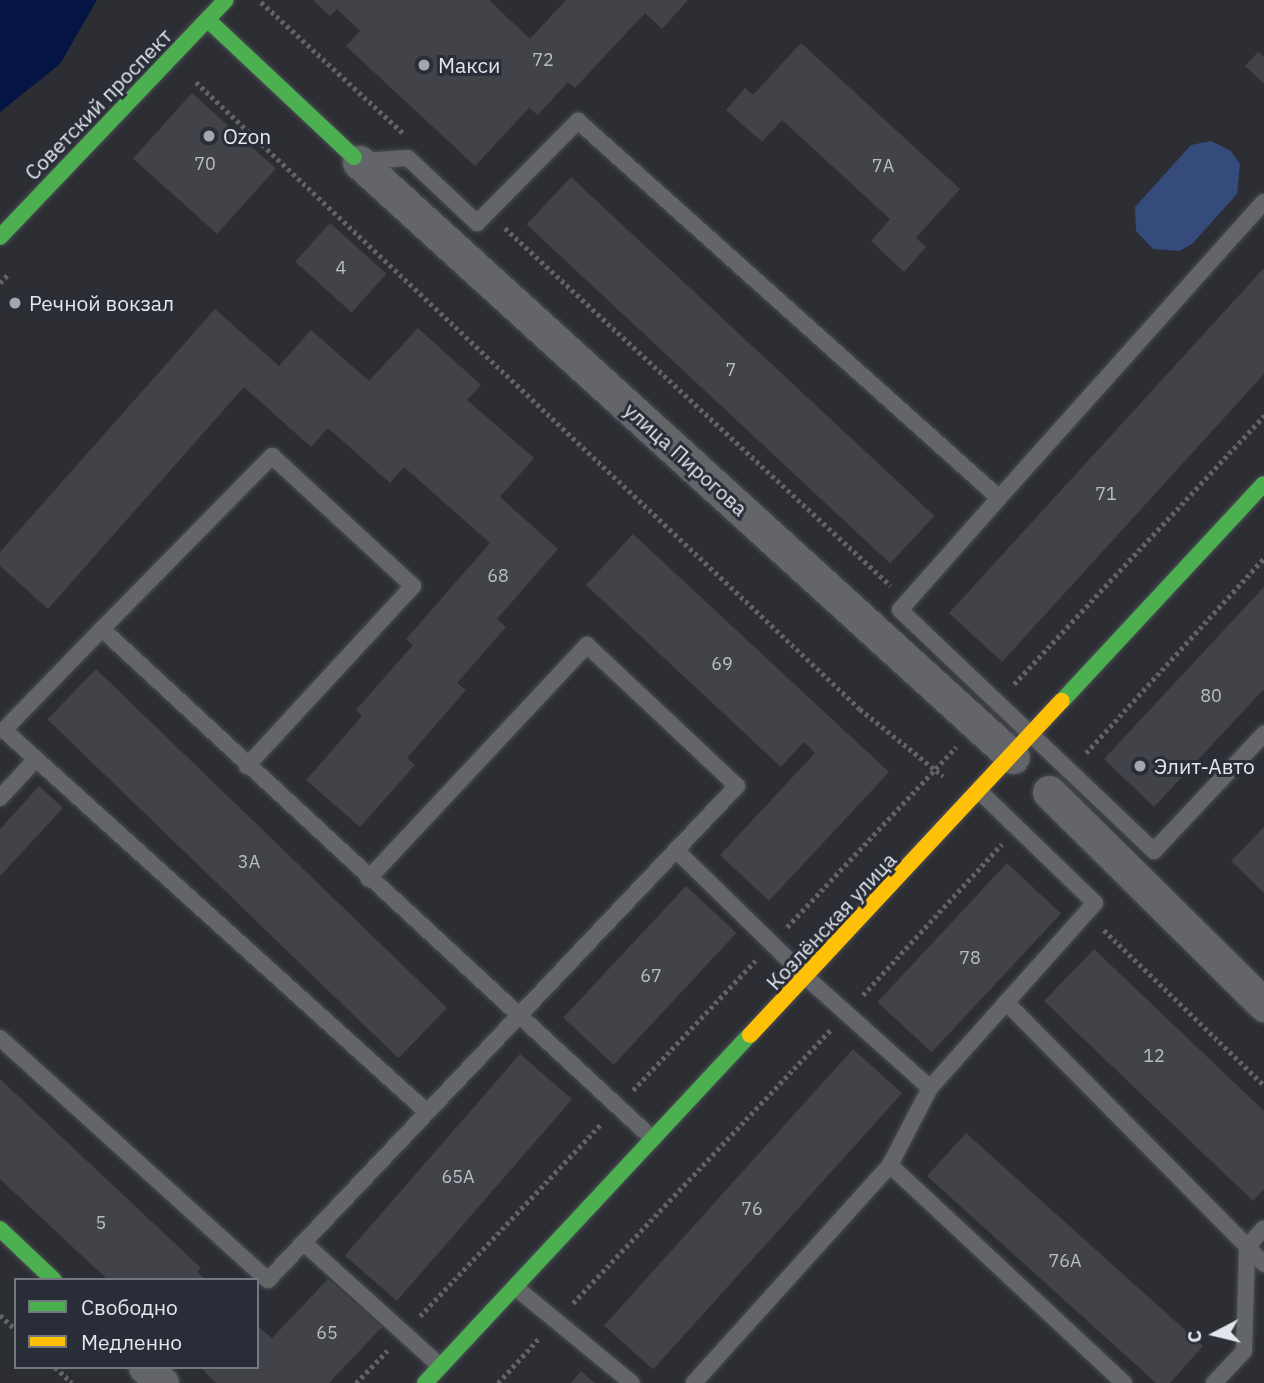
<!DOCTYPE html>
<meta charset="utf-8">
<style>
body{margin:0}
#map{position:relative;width:1264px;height:1383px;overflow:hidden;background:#2c2e34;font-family:"IBM Plex Sans",sans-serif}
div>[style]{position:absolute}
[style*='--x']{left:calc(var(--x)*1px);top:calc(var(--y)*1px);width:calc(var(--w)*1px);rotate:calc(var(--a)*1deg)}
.green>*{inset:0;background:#344b7c}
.water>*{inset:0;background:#051543}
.building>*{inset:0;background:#414348;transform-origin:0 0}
.path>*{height:4.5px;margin-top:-2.25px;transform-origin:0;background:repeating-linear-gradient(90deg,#616367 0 3.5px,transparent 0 7px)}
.roads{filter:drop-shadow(0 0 2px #4a4c52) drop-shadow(0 0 2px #4a4c52)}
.lane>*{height:16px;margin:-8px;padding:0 8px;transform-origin:8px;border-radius:8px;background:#636569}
.street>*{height:33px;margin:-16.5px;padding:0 16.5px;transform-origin:16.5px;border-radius:16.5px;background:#636569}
.fast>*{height:16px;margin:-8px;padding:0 8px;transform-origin:8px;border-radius:8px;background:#4caf50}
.slow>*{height:16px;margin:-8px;padding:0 8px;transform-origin:8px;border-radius:8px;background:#ffc107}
.dots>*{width:19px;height:19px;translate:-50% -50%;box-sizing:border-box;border:4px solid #282d37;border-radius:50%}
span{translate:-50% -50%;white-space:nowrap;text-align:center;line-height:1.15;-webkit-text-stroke:6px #282d37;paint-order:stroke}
.number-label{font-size:18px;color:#babdc4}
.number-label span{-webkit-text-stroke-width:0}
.poi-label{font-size:21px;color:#e3e6ed}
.left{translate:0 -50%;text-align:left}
.street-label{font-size:21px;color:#e3e6ed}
.legend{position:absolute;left:14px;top:1278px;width:245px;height:91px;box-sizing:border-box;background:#282d37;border:2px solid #737780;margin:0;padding:9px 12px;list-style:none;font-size:21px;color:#e3e6ed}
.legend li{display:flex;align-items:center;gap:14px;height:35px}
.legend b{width:35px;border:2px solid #737780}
.north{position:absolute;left:1180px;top:1299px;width:70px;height:70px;-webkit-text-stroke:5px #282d37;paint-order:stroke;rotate:263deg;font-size:19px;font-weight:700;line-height:28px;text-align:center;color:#e3e6ed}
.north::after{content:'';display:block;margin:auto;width:24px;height:32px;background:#e3e6ed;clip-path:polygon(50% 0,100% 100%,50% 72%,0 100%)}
</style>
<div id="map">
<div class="green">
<div style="clip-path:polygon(1211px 141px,1231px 151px,1240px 164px,1237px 194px,1192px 244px,1179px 251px,1153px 249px,1136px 231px,1135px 207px,1191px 145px)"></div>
</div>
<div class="water">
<div style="clip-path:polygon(0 0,97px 0,60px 64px,0 112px)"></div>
</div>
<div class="building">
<div style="clip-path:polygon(313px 0,489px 0,530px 39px,566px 0,688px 0,662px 29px,645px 13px,575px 88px,568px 82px,538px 115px,529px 108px,475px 166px,346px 46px,360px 31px,337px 9px,330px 16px)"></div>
<div style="clip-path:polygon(801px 43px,960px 189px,916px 238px,926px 247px,904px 272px,871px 241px,890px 219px,782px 120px,762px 142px,726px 110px,745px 88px,753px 95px)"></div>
<div style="clip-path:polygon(1258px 52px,1264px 57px,1264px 84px,1245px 66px)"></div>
<div style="left:192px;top:93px;width:113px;height:88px;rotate:42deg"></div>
<div style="left:571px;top:177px;width:497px;height:65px;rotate:43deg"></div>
<div style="left:330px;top:223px;width:76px;height:52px;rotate:42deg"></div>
<div style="clip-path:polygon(1264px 268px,1264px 374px,1002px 662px,949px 613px)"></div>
<div style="clip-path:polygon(215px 309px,279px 366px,311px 330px,369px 381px,418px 328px,481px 385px,467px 400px,534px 458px,500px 497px,558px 549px,497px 619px,506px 627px,457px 683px,466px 690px,407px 758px,415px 765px,360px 827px,306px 780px,362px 716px,356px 710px,413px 645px,406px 639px,490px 543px,404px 467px,390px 483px,328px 428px,311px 447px,244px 387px,48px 609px,0 566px,0 552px)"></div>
<div style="clip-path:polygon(633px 534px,889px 772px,769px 901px,720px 855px,815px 753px,804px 742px,781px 767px,586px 585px)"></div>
<div style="clip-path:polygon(1264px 587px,1264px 689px,1154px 807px,1104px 759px)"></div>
<div style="left:96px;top:669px;width:488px;height:70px;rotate:44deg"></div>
<div style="clip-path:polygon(39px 786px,63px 808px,0 876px,0 829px)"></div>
<div style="clip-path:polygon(1264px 827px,1264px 893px,1231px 861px)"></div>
<div style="left:1007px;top:863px;width:74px;height:190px;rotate:43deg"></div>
<div style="left:686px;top:886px;width:69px;height:180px;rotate:43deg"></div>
<div style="clip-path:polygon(1094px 949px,1264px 1111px,1264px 1189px,1253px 1201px,1044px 1001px)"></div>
<div style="left:853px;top:1049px;width:66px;height:372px;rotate:42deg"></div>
<div style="left:520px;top:1054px;width:69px;height:267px;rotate:41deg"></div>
<div style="clip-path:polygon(0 1079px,201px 1268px,197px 1272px,206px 1280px,108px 1280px,0 1179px)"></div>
<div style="clip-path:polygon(966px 1133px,1203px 1346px,1170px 1383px,1156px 1383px,927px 1176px)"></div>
<div style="clip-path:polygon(328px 1279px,382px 1327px,329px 1383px,216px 1383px,200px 1367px,257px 1367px,257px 1326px,272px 1338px)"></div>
<div style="clip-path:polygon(581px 1371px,595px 1383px,571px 1383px)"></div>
</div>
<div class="path">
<div style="--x:261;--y:2;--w:195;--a:42.7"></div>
<div style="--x:196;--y:82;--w:913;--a:43.36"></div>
<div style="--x:860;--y:709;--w:107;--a:38.9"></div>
<div style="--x:505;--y:228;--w:526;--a:42.84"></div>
<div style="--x:0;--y:283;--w:13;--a:-48"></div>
<div style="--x:1014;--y:684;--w:367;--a:-47"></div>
<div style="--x:1086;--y:753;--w:264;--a:-47.6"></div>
<div style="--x:787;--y:927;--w:247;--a:-46.8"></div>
<div style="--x:1104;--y:930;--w:223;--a:44.1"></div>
<div style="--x:863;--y:995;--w:205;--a:-47.4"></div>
<div style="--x:633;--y:1090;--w:178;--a:-46.6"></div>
<div style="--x:573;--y:1303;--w:376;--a:-46.7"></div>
<div style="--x:0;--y:1315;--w:22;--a:43"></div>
<div style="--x:420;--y:1316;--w:264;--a:-46.7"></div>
<div style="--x:55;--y:1367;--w:23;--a:43"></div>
<div style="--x:356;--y:1383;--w:45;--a:-45.9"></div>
<div style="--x:498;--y:1383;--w:62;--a:-47.6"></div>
</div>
<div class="roads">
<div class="lane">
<div style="--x:362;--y:161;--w:46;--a:-3.7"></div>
<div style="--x:408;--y:158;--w:95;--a:43.3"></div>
<div style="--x:477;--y:223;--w:144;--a:-45.3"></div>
<div style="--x:578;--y:121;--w:565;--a:41.84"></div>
<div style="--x:999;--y:498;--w:149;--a:131.5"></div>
<div style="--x:900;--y:610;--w:350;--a:43.5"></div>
<div style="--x:1154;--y:851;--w:161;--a:-46.8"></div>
<div style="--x:999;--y:498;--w:397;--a:-48.2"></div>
<div style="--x:102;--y:629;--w:243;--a:-45.5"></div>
<div style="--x:272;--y:456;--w:192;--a:42.7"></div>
<div style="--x:413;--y:586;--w:245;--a:132.7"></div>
<div style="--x:0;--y:798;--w:53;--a:-47.3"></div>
<div style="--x:676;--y:850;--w:183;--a:44.3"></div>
<div style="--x:807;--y:978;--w:165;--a:41.8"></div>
<div style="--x:930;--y:1088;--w:87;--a:117.5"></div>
<div style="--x:890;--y:1165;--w:293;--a:132"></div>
<div style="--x:1006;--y:1002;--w:368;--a:45.4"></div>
<div style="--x:0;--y:1038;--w:361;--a:42.1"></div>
<div style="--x:268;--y:1280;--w:681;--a:-46.49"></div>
<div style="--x:737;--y:786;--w:206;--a:-136.8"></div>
<div style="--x:587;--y:645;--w:320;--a:133.1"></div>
<div style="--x:930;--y:1088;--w:248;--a:-48.3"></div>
<div style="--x:1095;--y:903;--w:160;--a:-136"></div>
<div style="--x:427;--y:1112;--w:570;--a:-137.92"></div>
<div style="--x:4;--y:730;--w:141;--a:-45.9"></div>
<div style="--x:102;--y:629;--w:751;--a:42.79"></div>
<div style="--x:890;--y:1165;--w:320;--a:43"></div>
<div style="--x:304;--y:1243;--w:183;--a:42.1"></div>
<div style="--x:515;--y:1287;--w:151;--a:39.4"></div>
<div style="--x:1214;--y:1383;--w:44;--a:-46.8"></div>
<div style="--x:1244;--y:1351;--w:104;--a:-88.3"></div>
<div style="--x:1247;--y:1247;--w:25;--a:-48"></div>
</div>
<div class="street">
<div style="--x:359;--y:162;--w:884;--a:42.3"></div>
<div style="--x:1049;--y:792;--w:303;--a:44.7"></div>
<div style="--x:145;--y:1367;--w:23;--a:43"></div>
</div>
<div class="fast">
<div style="--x:208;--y:20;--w:200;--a:43.2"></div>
<div style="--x:0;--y:237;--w:327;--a:-46.4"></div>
<div style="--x:1062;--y:701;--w:296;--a:-47.1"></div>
<div style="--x:0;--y:1229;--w:74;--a:43.4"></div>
<div style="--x:425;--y:1383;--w:476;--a:-47"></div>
</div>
<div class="slow">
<div style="--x:750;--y:1035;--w:457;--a:-47"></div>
</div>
</div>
<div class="dots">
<div style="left:424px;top:65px;background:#a3a6ac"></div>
<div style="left:209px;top:136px;background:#a3a6ac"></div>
<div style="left:15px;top:303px;background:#a3a6ac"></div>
<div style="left:1140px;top:766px;background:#a3a6ac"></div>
</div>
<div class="number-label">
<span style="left:543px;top:60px">72</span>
<span style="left:205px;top:164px">70</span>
<span style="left:883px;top:166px">7А</span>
<span style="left:341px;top:268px">4</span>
<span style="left:731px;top:370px">7</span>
<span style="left:1106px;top:494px">71</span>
<span style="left:498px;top:576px">68</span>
<span style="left:722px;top:664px">69</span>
<span style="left:1211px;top:696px">80</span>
<span style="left:249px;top:862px">3А</span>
<span style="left:970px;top:958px">78</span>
<span style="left:651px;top:976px">67</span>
<span style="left:1154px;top:1056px">12</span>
<span style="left:458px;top:1177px">65А</span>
<span style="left:752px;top:1209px">76</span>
<span style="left:101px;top:1223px">5</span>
<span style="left:1065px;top:1261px">76А</span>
<span style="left:327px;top:1333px">65</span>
</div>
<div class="poi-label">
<span class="left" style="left:438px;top:65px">Макси</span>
<span class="left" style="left:223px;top:136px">Ozon</span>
<span class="left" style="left:29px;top:303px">Речной вокзал</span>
<span class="left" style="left:1154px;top:766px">Элит-Авто</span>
</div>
<div class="street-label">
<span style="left:98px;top:104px;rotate:-46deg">Советский проспект</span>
<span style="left:686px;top:459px;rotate:42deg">улица Пирогова</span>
<span style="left:831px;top:921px;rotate:-47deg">Козлёнская улица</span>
</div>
<ul class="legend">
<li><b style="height:9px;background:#4caf50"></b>Свободно</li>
<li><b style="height:9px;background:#ffc107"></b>Медленно</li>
</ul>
<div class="north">С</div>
</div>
